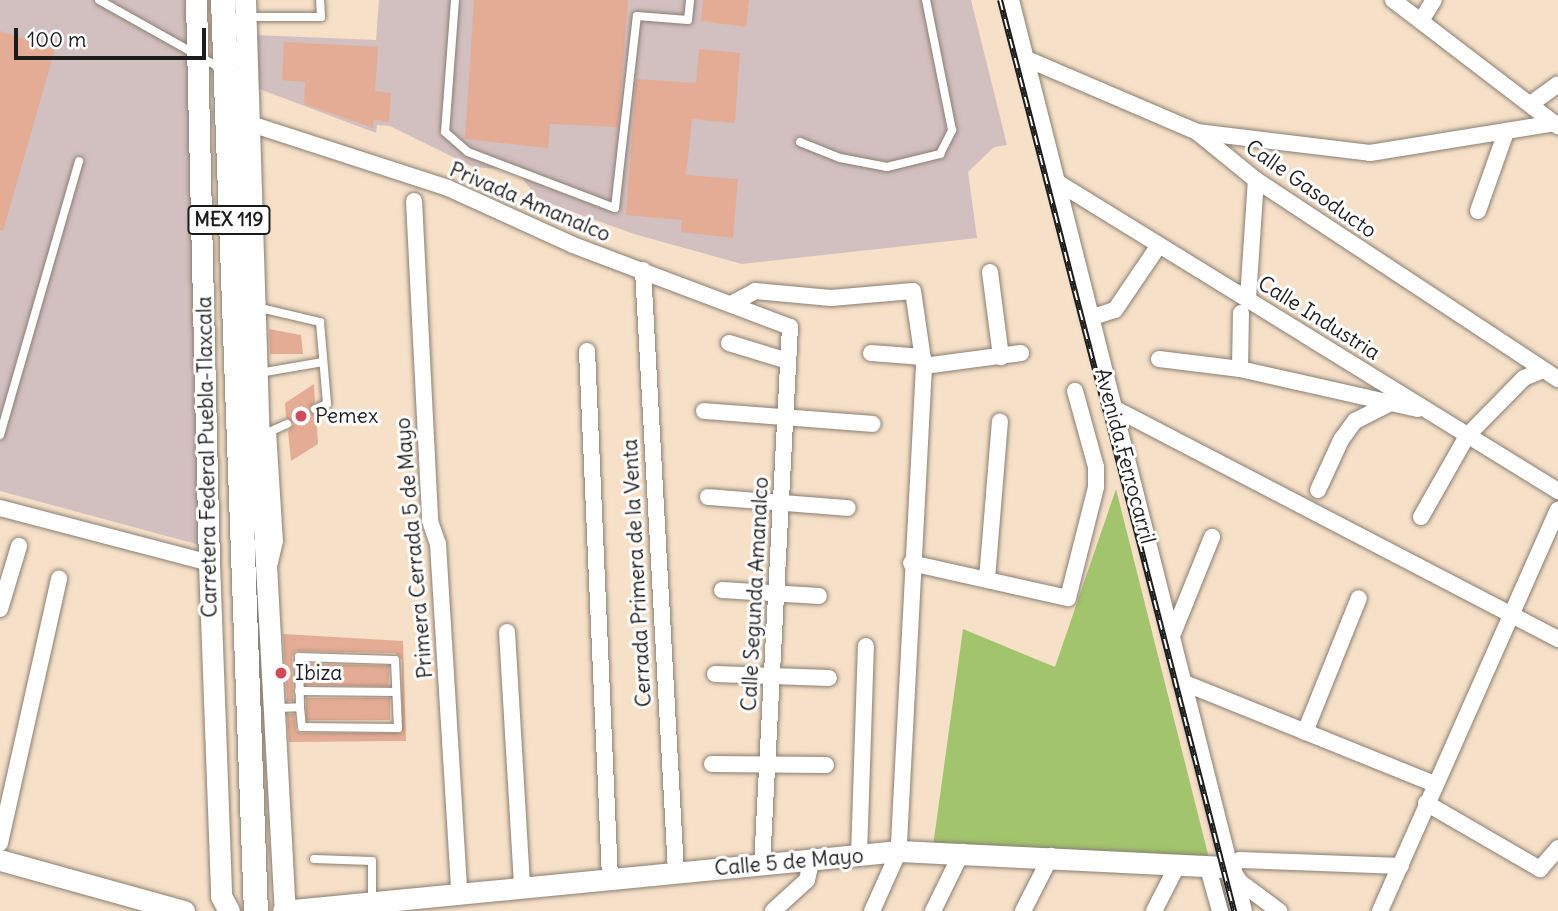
<!DOCTYPE html>
<style>
body{margin:0}
#map{position:relative;width:1558px;height:911px;overflow:hidden;background:#f6e0c8;font-family:Delius,sans-serif}
div>[style]{position:absolute}
[style*='--x']{left:calc(var(--x)*1px);top:calc(var(--y)*1px);width:calc(var(--w)*1px);rotate:calc(var(--a)*1deg)}
.industrial>*{inset:0;background:#d2bfc0}
.green>*{inset:0;background:#a2c46d}
.building>*{inset:0;background:#e4ac94;transform-origin:0 0}
.roads{filter:drop-shadow(0 0 2px #897e72) drop-shadow(0 0 2px #897e72)}
.lane>*{height:8px;margin:-4px;padding:0 4px;transform-origin:4px;border-radius:4px;background:#fff}
.street>*{height:16px;margin:-8px;padding:0 8px;transform-origin:8px;border-radius:8px;background:#fff}
.secondary>*{height:21px;margin:-10.5px;padding:0 10.5px;transform-origin:10.5px;border-radius:10.5px;background:#fff}
.primary>*{height:24px;margin:-12px;padding:0 12px;transform-origin:12px;border-radius:12px;background:#fff}
.rail>*{height:6px;margin-top:-3px;transform-origin:0;background:repeating-linear-gradient(90deg,#fff 0 10px,#1c1c1c 0 20px);box-sizing:border-box;border-block:2px solid #1c1c1c}
.dots>*{width:19px;height:19px;translate:-50% -50%;box-sizing:border-box;border:4px solid #fff;border-radius:50%}
span{translate:-50% -50%;white-space:nowrap;text-align:center;line-height:1.15;-webkit-text-stroke:6px #fff;paint-order:stroke}
.shield-label span{padding:2px 5px;background:#fff;border:2px solid;border-radius:5px;-webkit-text-stroke-width:0}
.shield-label{font-size:19px;color:#1c1c1c;font-weight:700}
.street-label{font-size:21px;color:#1c1c1c}
.poi-label{font-size:21px;color:#1c1c1c}
.left{translate:0 -50%;text-align:left}
.scale{position:absolute;left:14px;top:28px;width:192px;height:32px;box-sizing:border-box;border:4px solid #1c1c1c;border-top:0;padding-left:9px;font-size:21px;line-height:24px;white-space:nowrap;color:#1c1c1c;-webkit-text-stroke:5px #fff;paint-order:stroke}
</style>
<div id="map">
<div class="industrial">
<div style="clip-path:polygon(0 0,186px 0,200px 545px,0 491px)"></div>
<div style="clip-path:polygon(379px 0,971px 0,1007px 145px,994px 147px,968px 172px,977px 238px,742px 264px,634px 234px,540px 200px,515px 170px,473px 167px,390px 126px,377px 125px,376px 133px,254px 87px,254px 35px,376px 40px)"></div>
</div>
<div class="green">
<div style="clip-path:polygon(1116px 489px,1209px 858px,933px 846px,963px 629px,1055px 667px)"></div>
</div>
<div class="building">
<div style="clip-path:polygon(474px 0,628px 0,618px 127px,550px 124px,548px 148px,465px 139px)"></div>
<div style="clip-path:polygon(703px 0,749px 0,746px 27px,701px 21px)"></div>
<div style="clip-path:polygon(0 31px,55px 49px,3px 231px,0 230px)"></div>
<div style="clip-path:polygon(284px 42px,378px 47px,375px 91px,391px 93px,389px 122px,374px 120px,373px 128px,304px 104px,305px 82px,282px 80px)"></div>
<div style="clip-path:polygon(699px 49px,740px 53px,735px 123px,692px 119px,686px 175px,738px 179px,733px 238px,681px 232px,682px 220px,626px 215px,636px 79px,696px 83px)"></div>
<div style="clip-path:polygon(269px 329px,301px 335px,303px 354px,270px 354px)"></div>
<div style="clip-path:polygon(314px 384px,315px 402px,308px 409px,316px 415px,318px 444px,291px 461px,288px 431px,294px 424px,286px 418px,285px 403px)"></div>
<div style="clip-path:polygon(283px 634px,403px 641px,406px 741px,289px 742px,287px 714px,294px 714px,296px 730px,301px 733px,402px 733px,402px 660px,395px 653px,296px 651px,292px 657px,293px 701px,287px 701px)"></div>
<div style="left:306px;top:664px;width:83px;height:21px;rotate:1deg"></div>
<div style="left:306px;top:698px;width:84px;height:22px"></div>
</div>
<div class="roads">
<div class="lane">
<div style="--x:99;--y:0;--w:141;--a:29.3"></div>
<div style="--x:455;--y:0;--w:132;--a:94.3"></div>
<div style="--x:445;--y:132;--w:30;--a:41"></div>
<div style="--x:468;--y:152;--w:157;--a:20.9"></div>
<div style="--x:615;--y:208;--w:193;--a:-83.5"></div>
<div style="--x:637;--y:16;--w:51;--a:4.5"></div>
<div style="--x:688;--y:20;--w:20;--a:-84"></div>
<div style="--x:246;--y:17;--w:75;--a:0"></div>
<div style="--x:321;--y:17;--w:17;--a:-93"></div>
<div style="--x:800;--y:142;--w:43;--a:21.8"></div>
<div style="--x:840;--y:158;--w:48;--a:10.8"></div>
<div style="--x:887;--y:167;--w:55;--a:-13.8"></div>
<div style="--x:940;--y:154;--w:27;--a:-63"></div>
<div style="--x:952;--y:130;--w:133;--a:-101.3"></div>
<div style="--x:256;--y:307;--w:66;--a:13.2"></div>
<div style="--x:320;--y:322;--w:82;--a:85.1"></div>
<div style="--x:327;--y:404;--w:13;--a:157"></div>
<div style="--x:259;--y:373;--w:65;--a:-9.8"></div>
<div style="--x:272;--y:431;--w:110;--a:86.4"></div>
<div style="--x:279;--y:541;--w:23;--a:103"></div>
<div style="--x:269;--y:432;--w:20;--a:-24"></div>
<div style="--x:0;--y:435;--w:285;--a:-73.9"></div>
<div style="--x:299;--y:691;--w:97;--a:0.6"></div>
<div style="--x:277;--y:708;--w:23;--a:-2"></div>
<div style="--x:300;--y:707;--w:50;--a:-91.1"></div>
<div style="--x:299;--y:657;--w:96;--a:1.8"></div>
<div style="--x:395;--y:660;--w:68;--a:87.5"></div>
<div style="--x:398;--y:728;--w:96;--a:-179.4"></div>
<div style="--x:302;--y:727;--w:20;--a:-96"></div>
<div style="--x:314;--y:859;--w:58;--a:2"></div>
<div style="--x:372;--y:861;--w:41;--a:90"></div>
</div>
<div class="street">
<div style="--x:1011;--y:0;--w:894;--a:75.82"></div>
<div style="--x:1230;--y:867;--w:18;--a:56"></div>
<div style="--x:1240;--y:882;--w:49;--a:36.6"></div>
<div style="--x:1393;--y:0;--w:208;--a:37.4"></div>
<div style="--x:1422;--y:19;--w:22;--a:-58"></div>
<div style="--x:1027;--y:59;--w:185;--a:23.2"></div>
<div style="--x:1197;--y:132;--w:76;--a:39.1"></div>
<div style="--x:1256;--y:180;--w:362;--a:33.4"></div>
<div style="--x:1532;--y:103;--w:32;--a:-36"></div>
<div style="--x:251;--y:124;--w:207;--a:18"></div>
<div style="--x:448;--y:188;--w:137;--a:24.5"></div>
<div style="--x:573;--y:245;--w:232;--a:20.7"></div>
<div style="--x:790;--y:327;--w:538;--a:92.98"></div>
<div style="--x:1197;--y:132;--w:174;--a:6.9"></div>
<div style="--x:1370;--y:153;--w:188;--a:-9.2"></div>
<div style="--x:1057;--y:182;--w:589;--a:31.66"></div>
<div style="--x:414;--y:201;--w:320;--a:87.1"></div>
<div style="--x:430;--y:521;--w:24;--a:71"></div>
<div style="--x:438;--y:544;--w:349;--a:86.5"></div>
<div style="--x:1478;--y:211;--w:84;--a:-70.5"></div>
<div style="--x:643;--y:270;--w:603;--a:86.86"></div>
<div style="--x:990;--y:272;--w:86;--a:82.6"></div>
<div style="--x:1248;--y:299;--w:119;--a:-86.2"></div>
<div style="--x:731;--y:304;--w:27;--a:-28"></div>
<div style="--x:755;--y:291;--w:76;--a:5.3"></div>
<div style="--x:831;--y:298;--w:82;--a:-4.9"></div>
<div style="--x:913;--y:291;--w:76;--a:81.7"></div>
<div style="--x:924;--y:366;--w:486;--a:93"></div>
<div style="--x:899;--y:851;--w:66;--a:114.2"></div>
<div style="--x:1090;--y:318;--w:26;--a:-18"></div>
<div style="--x:1115;--y:310;--w:78;--a:-55.9"></div>
<div style="--x:729;--y:343;--w:62;--a:17"></div>
<div style="--x:587;--y:351;--w:528;--a:87.5"></div>
<div style="--x:871;--y:353;--w:52;--a:4.4"></div>
<div style="--x:1159;--y:359;--w:82;--a:7"></div>
<div style="--x:1240;--y:369;--w:182;--a:12.7"></div>
<div style="--x:924;--y:366;--w:98;--a:-7.6"></div>
<div style="--x:1240;--y:369;--w:56;--a:-89"></div>
<div style="--x:1112;--y:407;--w:503;--a:27.48"></div>
<div style="--x:704;--y:411;--w:169;--a:4.4"></div>
<div style="--x:1318;--y:490;--w:55;--a:-65.3"></div>
<div style="--x:1341;--y:440;--w:24;--a:-54"></div>
<div style="--x:1355;--y:421;--w:38;--a:-27"></div>
<div style="--x:708;--y:497;--w:140;--a:4.5"></div>
<div style="--x:0;--y:508;--w:216;--a:14.7"></div>
<div style="--x:1421;--y:517;--w:93;--a:-60.4"></div>
<div style="--x:1467;--y:436;--w:81;--a:-45.5"></div>
<div style="--x:1524;--y:378;--w:21;--a:-23"></div>
<div style="--x:911;--y:563;--w:161;--a:12.6"></div>
<div style="--x:1068;--y:598;--w:114;--a:-75.8"></div>
<div style="--x:1096;--y:487;--w:20;--a:-90"></div>
<div style="--x:1096;--y:467;--w:79;--a:-105.4"></div>
<div style="--x:987;--y:579;--w:158;--a:-85.3"></div>
<div style="--x:722;--y:590;--w:97;--a:3.5"></div>
<div style="--x:0;--y:609;--w:66;--a:-73.2"></div>
<div style="--x:507;--y:632;--w:255;--a:86.6"></div>
<div style="--x:1172;--y:636;--w:107;--a:-68"></div>
<div style="--x:715;--y:674;--w:114;--a:2"></div>
<div style="--x:1182;--y:682;--w:272;--a:22"></div>
<div style="--x:1305;--y:732;--w:144;--a:-68.1"></div>
<div style="--x:712;--y:764;--w:114;--a:0.5"></div>
<div style="--x:1426;--y:803;--w:132;--a:30.1"></div>
<div style="--x:1540;--y:869;--w:28;--a:-49"></div>
<div style="--x:0;--y:843;--w:271;--a:-77.4"></div>
<div style="--x:859;--y:855;--w:209;--a:-88.1"></div>
<div style="--x:1230;--y:867;--w:12;--a:-35"></div>
<div style="--x:1240;--y:860;--w:161;--a:2.1"></div>
<div style="--x:1208;--y:868;--w:45;--a:74.4"></div>
<div style="--x:773;--y:911;--w:46;--a:-42.4"></div>
<div style="--x:807;--y:880;--w:22;--a:-77"></div>
<div style="--x:933;--y:911;--w:66;--a:-63.8"></div>
<div style="--x:1023;--y:911;--w:62;--a:-63"></div>
<div style="--x:1154;--y:911;--w:48;--a:-62.9"></div>
<div style="--x:1380;--y:911;--w:439;--a:-66.1"></div>
</div>
<div class="secondary">
<div style="--x:196;--y:0;--w:563;--a:88.68"></div>
<div style="--x:209;--y:563;--w:333;--a:87.9"></div>
<div style="--x:221;--y:896;--w:17;--a:62"></div>
<div style="--x:245;--y:0;--w:435;--a:88.2"></div>
<div style="--x:259;--y:435;--w:477;--a:86.9"></div>
<div style="--x:0;--y:860;--w:191;--a:15.5"></div>
<div style="--x:283;--y:911;--w:619;--a:-5.56"></div>
<div style="--x:899;--y:851;--w:331;--a:2.8"></div>
<div style="--x:1230;--y:867;--w:45;--a:76"></div>
</div>
<div class="primary">
<div style="--x:223;--y:0;--w:912;--a:87.93"></div>
</div>
</div>
<div class="rail">
<div style="--x:1000;--y:0;--w:941;--a:75.59"></div>
</div>
<div class="dots">
<div style="left:301px;top:416px;background:#d1495b"></div>
<div style="left:281px;top:673px;background:#d1495b"></div>
</div>
<div class="shield-label">
<span style="left:229px;top:220px">MEX 119</span>
</div>
<div class="street-label">
<span style="left:1311px;top:189px;rotate:35deg">Calle Gasoducto</span>
<span style="left:530px;top:202px;rotate:23deg">Privada Amanalco</span>
<span style="left:1319px;top:318px;rotate:32deg">Calle Industria</span>
<span style="left:1125px;top:456px;rotate:75deg">Avenida Ferrocarril</span>
<span style="left:207px;top:457px;rotate:-91deg">Carretera Federal Puebla-Tlaxcala</span>
<span style="left:414px;top:548px;rotate:-95deg">Primera Cerrada 5 de Mayo</span>
<span style="left:637px;top:573px;rotate:-93deg">Cerrada Primera de la Venta</span>
<span style="left:755px;top:594px;rotate:-87deg">Calle Segunda Amanalco</span>
<span style="left:789px;top:862px;rotate:-5deg">Calle 5 de Mayo</span>
</div>
<div class="poi-label">
<span class="left" style="left:315px;top:416px">Pemex</span>
<span class="left" style="left:295px;top:673px">Ibiza</span>
</div>
<div class="scale">100 m</div>
</div>
